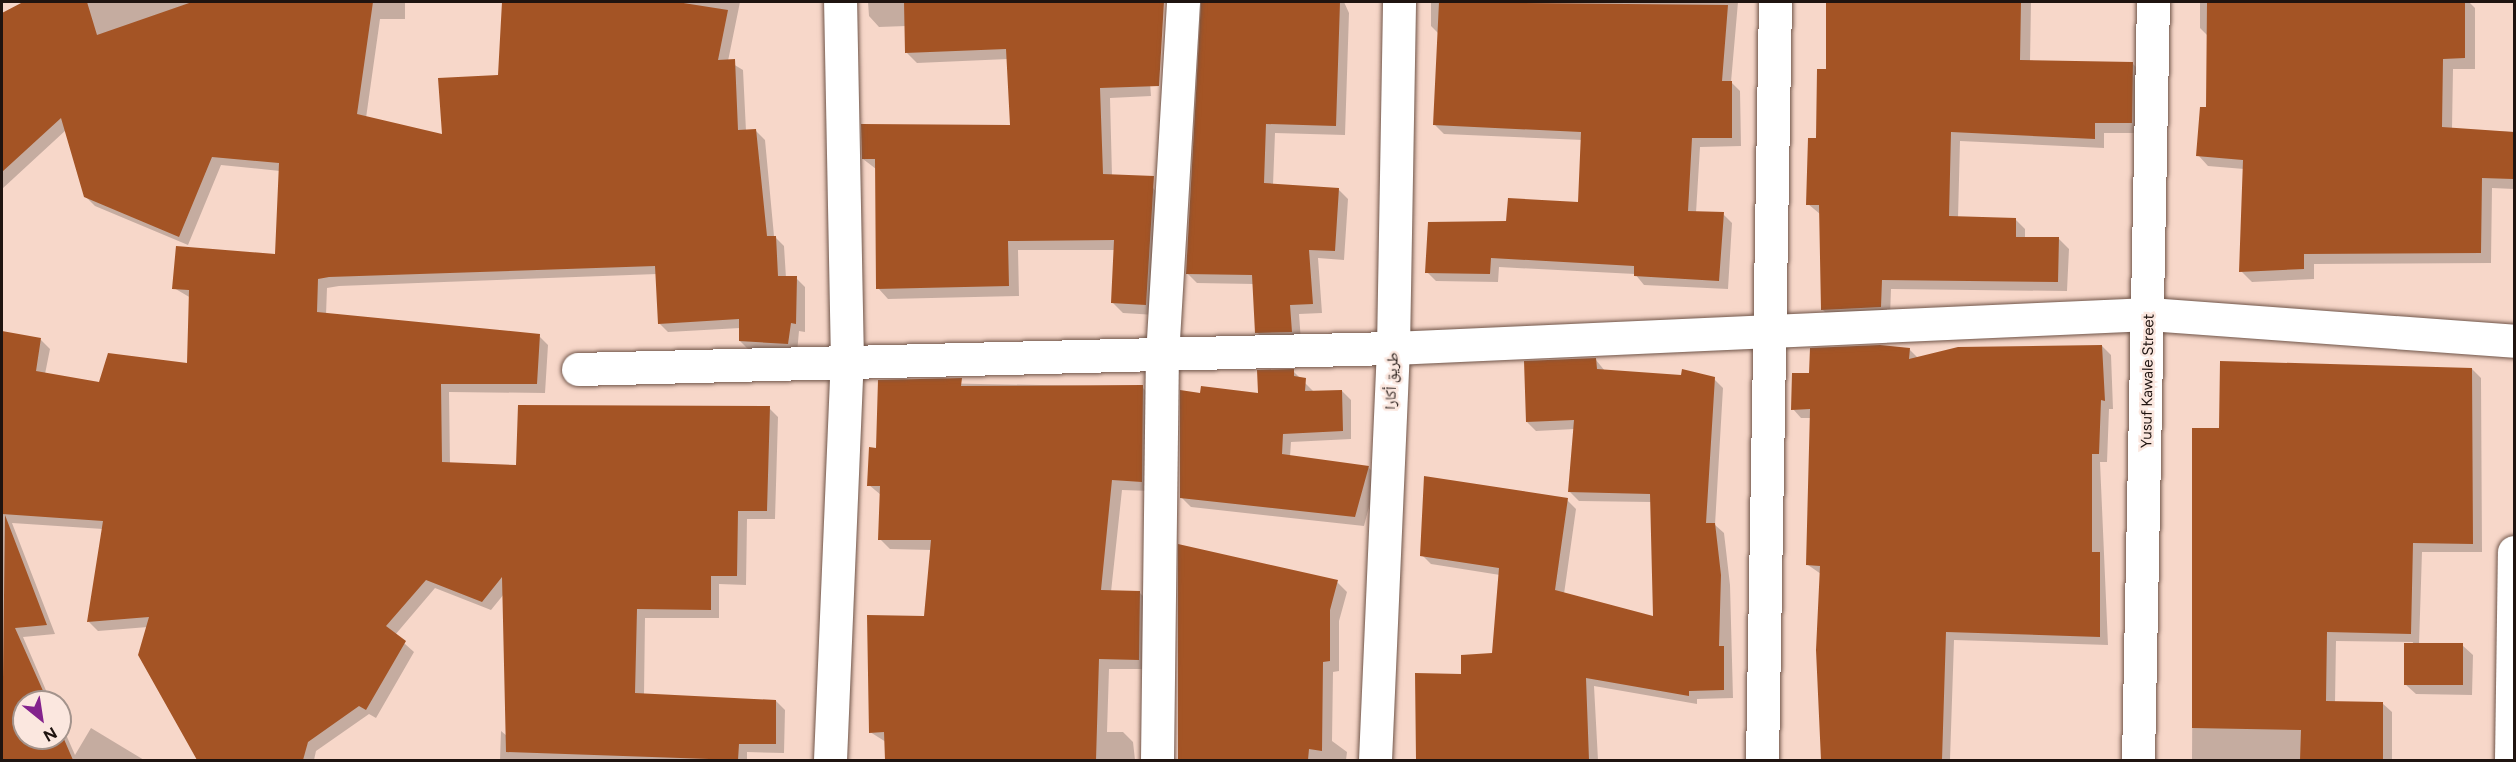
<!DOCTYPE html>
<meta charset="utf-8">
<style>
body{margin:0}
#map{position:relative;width:2516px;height:762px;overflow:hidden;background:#f7d7c9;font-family:Figtree,"Noto Naskh Arabic",sans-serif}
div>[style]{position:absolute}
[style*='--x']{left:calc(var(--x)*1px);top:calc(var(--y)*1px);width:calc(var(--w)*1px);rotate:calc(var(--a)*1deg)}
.shadow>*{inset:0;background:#0003}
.building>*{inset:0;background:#a45425;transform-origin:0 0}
.roads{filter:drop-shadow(0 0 2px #705549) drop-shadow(0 0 2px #705549)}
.street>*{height:33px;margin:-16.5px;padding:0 16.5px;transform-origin:16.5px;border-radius:16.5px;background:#fff}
.secondary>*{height:33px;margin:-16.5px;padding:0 16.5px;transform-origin:16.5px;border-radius:16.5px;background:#fff}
span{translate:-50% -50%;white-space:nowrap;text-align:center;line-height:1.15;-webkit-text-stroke:5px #fbe7df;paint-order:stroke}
.street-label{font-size:15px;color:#1f1410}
.frame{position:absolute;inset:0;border:3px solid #1f1410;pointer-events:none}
.north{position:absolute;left:12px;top:690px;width:60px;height:60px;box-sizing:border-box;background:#fbe7df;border:2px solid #a3938c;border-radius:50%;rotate:150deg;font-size:16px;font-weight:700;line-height:24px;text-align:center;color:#1f1410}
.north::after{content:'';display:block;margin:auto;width:21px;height:27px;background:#84238d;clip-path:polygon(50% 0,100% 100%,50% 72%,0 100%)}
</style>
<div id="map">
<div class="shadow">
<div style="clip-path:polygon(26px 2px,405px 2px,405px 19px,380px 19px,366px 118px,444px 136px,500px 76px,504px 2px,740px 2px,728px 61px,743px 70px,746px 131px,756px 131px,765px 140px,774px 236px,784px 246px,786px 278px,796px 278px,805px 287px,805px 332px,799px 331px,797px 353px,749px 350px,740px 341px,740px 328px,668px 332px,659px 323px,657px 274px,339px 286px,327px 288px,326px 315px,539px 336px,548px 345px,545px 393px,449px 392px,450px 464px,518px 467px,769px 408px,778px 417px,775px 519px,747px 519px,746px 585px,719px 584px,719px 618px,645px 618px,644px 695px,776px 701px,785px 710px,784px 753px,747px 752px,747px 760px,500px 760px,501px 731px,507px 736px,504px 594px,491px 610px,435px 588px,395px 635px,414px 652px,376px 718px,369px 714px,316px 751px,314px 760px,199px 760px,139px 655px,148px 627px,98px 631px,89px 622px,103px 529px,12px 523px,55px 634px,23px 637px,51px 702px,24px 702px,24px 738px,60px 738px,60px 721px,75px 755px,91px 728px,144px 760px,2px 760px,2px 333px,41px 340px,50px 349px,45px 374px,100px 384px,109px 354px,189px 365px,191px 298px,174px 288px,277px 255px,280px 171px,221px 165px,188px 245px,95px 206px,86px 197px,66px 130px,2px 189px,2px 15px)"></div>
<div style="clip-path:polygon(868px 2px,1144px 2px,1151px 96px,1110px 98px,1112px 176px,1144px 177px,1163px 200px,1156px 315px,1123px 313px,1113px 303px,1115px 250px,1018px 250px,1019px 296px,888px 299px,878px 288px,876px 169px,863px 159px,1012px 127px,1008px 59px,917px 63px,907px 53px,906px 26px,879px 27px,869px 16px)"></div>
<div style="clip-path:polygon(1205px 2px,1344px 2px,1349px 13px,1345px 135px,1275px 133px,1273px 185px,1338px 189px,1348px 199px,1344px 260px,1318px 258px,1322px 313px,1299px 314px,1301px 341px,1266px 342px,1257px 332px,1254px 284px,1197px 283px,1187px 273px)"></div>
<div style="clip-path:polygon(1431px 2px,1738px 2px,1731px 82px,1740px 91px,1741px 146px,1700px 147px,1696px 213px,1723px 214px,1732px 223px,1728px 289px,1644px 285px,1635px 274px,1499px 267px,1498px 282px,1436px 281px,1427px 272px,1579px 204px,1583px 140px,1444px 134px,1435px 125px,1439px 34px,1431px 26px)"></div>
<div style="clip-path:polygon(1826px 2px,2031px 2px,2030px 62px,2132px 63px,2142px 73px,2141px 133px,2104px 133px,2104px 148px,1960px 141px,1958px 218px,2015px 219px,2025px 229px,2025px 239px,2059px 239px,2069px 249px,2067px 291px,1891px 289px,1890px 317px,1832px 319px,1822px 309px,1820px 214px,1808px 204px,1827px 71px)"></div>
<div style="clip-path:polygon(2200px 2px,2469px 2px,2475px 8px,2475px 69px,2453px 69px,2452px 129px,2514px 132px,2514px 189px,2492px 188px,2491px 263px,2314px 264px,2314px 279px,2252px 282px,2241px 271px,2244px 169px,2208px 166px,2198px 155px,2208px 109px,2208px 36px,2200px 28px)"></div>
<div style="clip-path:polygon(2102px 346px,2111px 355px,2113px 409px,2109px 409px,2107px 462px,2100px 462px,2108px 645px,1954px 640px,1950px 760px,1821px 760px,1821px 574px,1808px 565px,1811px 418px,1801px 418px,1793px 409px,1811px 374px,1909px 349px,1918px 358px)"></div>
<div style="clip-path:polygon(1596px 360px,1605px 371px,1714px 379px,1723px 388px,1715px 525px,1724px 533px,1730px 585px,1733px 698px,1697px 699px,1697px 704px,1594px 686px,1598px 760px,1416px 760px,1416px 674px,1463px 676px,1493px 655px,1500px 575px,1431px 564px,1422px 555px,1567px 500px,1576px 509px,1564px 594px,1655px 618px,1651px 502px,1579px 501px,1570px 492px,1575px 429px,1536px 431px,1527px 422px)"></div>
<div style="clip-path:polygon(2472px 369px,2481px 378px,2482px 552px,2422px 552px,2419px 645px,2462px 645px,2473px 655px,2472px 695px,2416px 694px,2405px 684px,2413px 642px,2336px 641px,2335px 703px,2382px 703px,2392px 712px,2392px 760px,2192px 760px,2194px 430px,2220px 430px)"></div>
<div style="clip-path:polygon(1293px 371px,1314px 392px,1342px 391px,1351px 400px,1351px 439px,1291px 442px,1290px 457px,1368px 467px,1377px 476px,1364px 526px,1191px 507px,1182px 498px,1201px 394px,1260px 395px)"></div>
<div style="clip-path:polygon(879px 382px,1142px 387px,1152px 397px,1151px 491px,1122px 490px,1111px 592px,1140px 593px,1150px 603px,1149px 669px,1109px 669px,1107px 732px,1123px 732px,1133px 742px,1135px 760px,886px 760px,886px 742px,870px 732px,925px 617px,932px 550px,890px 549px,880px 539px,881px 495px,869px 485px,877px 449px)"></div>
<div style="clip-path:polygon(1337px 582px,1347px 592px,1339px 621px,1339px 671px,1333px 672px,1332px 741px,1347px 752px,1346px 760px,1201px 760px,1206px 739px)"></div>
</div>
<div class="building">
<div style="clip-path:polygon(23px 2px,87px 2px,97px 35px,192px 2px,373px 2px,357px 114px,442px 134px,438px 78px,498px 75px,502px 2px,677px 2px,728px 10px,718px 60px,735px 59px,738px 130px,756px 129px,767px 236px,776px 236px,778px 276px,797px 276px,796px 324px,791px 323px,788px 344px,739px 341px,739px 319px,658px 324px,655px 266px,329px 277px,318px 279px,317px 312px,540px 334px,537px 384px,441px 384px,442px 462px,516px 465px,518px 405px,770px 406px,767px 511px,738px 511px,737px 576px,711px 576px,711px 610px,637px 609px,635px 693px,776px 700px,776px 744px,739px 744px,738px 760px,506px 752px,502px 577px,482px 602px,426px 580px,386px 626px,406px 641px,366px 710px,359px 706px,308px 742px,303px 760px,197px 760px,138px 655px,149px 617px,87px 622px,103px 521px,2px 514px,2px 331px,41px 338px,36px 371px,99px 382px,108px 353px,187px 363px,189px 290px,172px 289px,176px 246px,275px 254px,279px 163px,212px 157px,179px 237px,84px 197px,61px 118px,2px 172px,2px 13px)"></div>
<div style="clip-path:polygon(904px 2px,1164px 2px,1159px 86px,1100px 88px,1103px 174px,1154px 176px,1146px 305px,1111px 303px,1114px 240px,1008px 241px,1009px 286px,876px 289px,875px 159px,862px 159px,861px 124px,1010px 125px,1006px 49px,905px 53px)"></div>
<div style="clip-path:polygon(1201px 2px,1340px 2px,1336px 126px,1266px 124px,1264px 183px,1339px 188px,1335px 251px,1309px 250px,1313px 304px,1290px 305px,1292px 332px,1255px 333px,1252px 275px,1186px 274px)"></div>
<div style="clip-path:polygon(1439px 2px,1728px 5px,1722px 81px,1732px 81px,1732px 138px,1692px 138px,1688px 211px,1724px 212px,1719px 281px,1634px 276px,1634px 266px,1491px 258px,1490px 274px,1425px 273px,1428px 222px,1506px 221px,1508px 198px,1578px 202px,1581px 132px,1433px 125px)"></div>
<div style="clip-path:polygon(1826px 2px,2021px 2px,2020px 60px,2133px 62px,2132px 123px,2095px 123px,2095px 139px,1951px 132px,1949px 216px,2016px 218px,2016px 237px,2059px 237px,2058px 282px,1882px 280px,1881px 307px,1821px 310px,1819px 205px,1806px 205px,1808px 138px,1816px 138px,1817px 69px,1826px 69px)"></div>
<div style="clip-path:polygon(2207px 2px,2465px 2px,2465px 58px,2443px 59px,2442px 127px,2514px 132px,2513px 179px,2482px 178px,2481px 253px,2304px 254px,2304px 269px,2239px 272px,2243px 160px,2196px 156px,2200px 107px,2206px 107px)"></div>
<div style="clip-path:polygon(1880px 345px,1910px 348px,1909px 359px,1958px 347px,2102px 345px,2105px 401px,2101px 400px,2099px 454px,2092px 454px,2092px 552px,2100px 552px,2100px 637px,1946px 632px,1942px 760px,1821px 760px,1816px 650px,1820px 566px,1806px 565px,1810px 409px,1791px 410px,1792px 373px,1809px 373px,1810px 348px)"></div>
<div style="clip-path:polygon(1596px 358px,1597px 369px,1681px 375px,1682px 369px,1715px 377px,1706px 523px,1715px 523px,1721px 575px,1719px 646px,1724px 646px,1724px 690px,1689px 691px,1689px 696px,1586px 678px,1589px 760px,1416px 760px,1415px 673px,1461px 674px,1461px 655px,1492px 653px,1499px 568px,1420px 556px,1424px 476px,1568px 498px,1555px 590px,1653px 616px,1650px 494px,1568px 492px,1574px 420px,1526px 422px,1524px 361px)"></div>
<div style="clip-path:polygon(2220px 361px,2472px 368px,2473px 544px,2413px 543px,2411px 634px,2327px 632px,2326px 701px,2383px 702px,2383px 760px,2300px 760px,2301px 730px,2192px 728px,2192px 428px,2219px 428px)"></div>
<div style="clip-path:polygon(1294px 369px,1294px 376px,1306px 378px,1305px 391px,1342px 390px,1343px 431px,1283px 434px,1282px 454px,1369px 466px,1355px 517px,1180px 498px,1180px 390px,1200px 393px,1201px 386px,1258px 393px,1257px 370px)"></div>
<div style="clip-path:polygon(962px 378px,961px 386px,1143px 385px,1142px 482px,1112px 480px,1101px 590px,1140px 591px,1139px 660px,1099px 659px,1096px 760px,885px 760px,884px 732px,869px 733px,867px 615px,924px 616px,931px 540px,878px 540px,880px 486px,867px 486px,869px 447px,876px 448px,878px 380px)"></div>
<div style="clip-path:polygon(5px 515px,47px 625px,15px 628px,48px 702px,24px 702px,24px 738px,60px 738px,60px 730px,73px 760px,2px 760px)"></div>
<div style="clip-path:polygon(1178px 544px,1338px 580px,1330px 610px,1330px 661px,1323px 662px,1322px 751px,1309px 749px,1308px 760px,1178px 760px)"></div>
<div style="left:2404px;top:643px;width:59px;height:42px"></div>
</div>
<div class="roads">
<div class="street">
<div style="--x:578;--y:369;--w:815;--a:-1.48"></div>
<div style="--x:1393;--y:348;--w:757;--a:-2.58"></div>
<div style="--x:2149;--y:314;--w:366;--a:4.2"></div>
<div style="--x:1157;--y:760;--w:404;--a:-89.3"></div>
<div style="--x:1162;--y:356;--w:355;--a:-86.6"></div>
<div style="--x:1375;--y:760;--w:412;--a:-87.5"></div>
<div style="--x:1393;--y:348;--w:346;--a:-89"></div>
<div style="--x:1762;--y:760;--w:758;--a:-89.02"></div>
<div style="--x:2138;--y:760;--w:758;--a:-88.87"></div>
<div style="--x:2511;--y:760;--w:208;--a:-89.2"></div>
</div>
<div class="secondary">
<div style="--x:830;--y:760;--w:398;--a:-87.6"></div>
<div style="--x:847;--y:362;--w:360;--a:-91.1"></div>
</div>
</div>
<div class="street-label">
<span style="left:1392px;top:381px;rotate:-87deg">طريق أكارا</span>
<span style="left:2148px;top:381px;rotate:-89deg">Yusuf Kawale Street</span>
</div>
<div class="frame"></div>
<div class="north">N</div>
</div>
